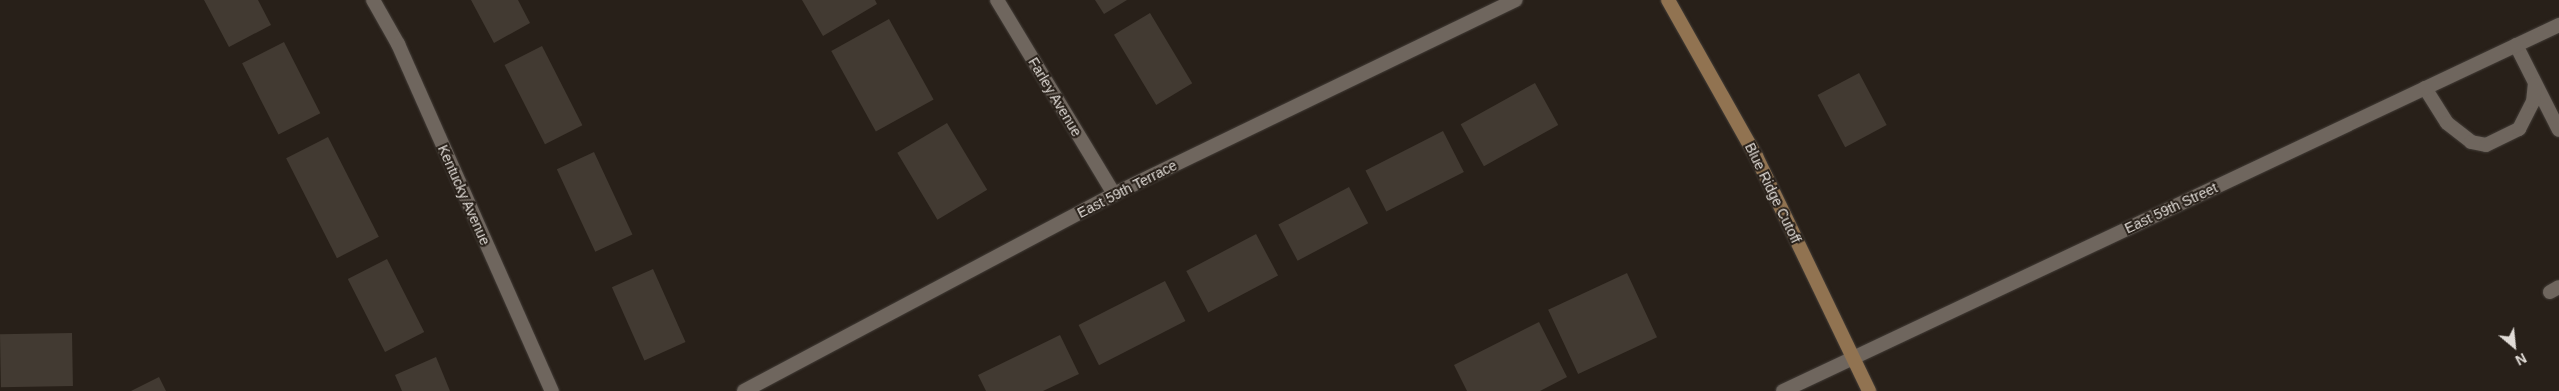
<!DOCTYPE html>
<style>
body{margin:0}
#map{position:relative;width:2559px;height:391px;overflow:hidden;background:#282019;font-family:Arial,sans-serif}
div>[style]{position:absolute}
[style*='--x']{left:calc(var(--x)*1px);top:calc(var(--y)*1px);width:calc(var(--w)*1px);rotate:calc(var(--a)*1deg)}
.building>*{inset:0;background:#423a32;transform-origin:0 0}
.roads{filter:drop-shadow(0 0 1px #423c37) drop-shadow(0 0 1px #423c37)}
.service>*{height:14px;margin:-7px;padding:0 7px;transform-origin:7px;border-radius:7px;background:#6f665e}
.minor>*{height:14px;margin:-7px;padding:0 7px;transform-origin:7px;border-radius:7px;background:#6f665e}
.tertiary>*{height:14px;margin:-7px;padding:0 7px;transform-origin:7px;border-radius:7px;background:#6f665e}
.secondary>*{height:14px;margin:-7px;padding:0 7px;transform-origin:7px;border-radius:7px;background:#917351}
span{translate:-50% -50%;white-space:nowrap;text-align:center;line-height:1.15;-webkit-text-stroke:4px #282019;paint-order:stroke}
.street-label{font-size:14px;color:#e1dcd7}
.north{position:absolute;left:2489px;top:321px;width:50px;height:50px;-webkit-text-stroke:4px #282019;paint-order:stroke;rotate:152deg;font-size:14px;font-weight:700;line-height:20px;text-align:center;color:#e1dcd7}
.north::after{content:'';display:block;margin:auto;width:18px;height:22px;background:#e1dcd7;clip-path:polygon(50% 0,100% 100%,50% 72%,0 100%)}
</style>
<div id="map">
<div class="building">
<div style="clip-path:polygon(204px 0,258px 0,271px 25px,229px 47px)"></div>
<div style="clip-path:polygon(471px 0,518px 0,530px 23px,494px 43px)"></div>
<div style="clip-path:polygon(802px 0,875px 0,877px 4px,823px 36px)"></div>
<div style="clip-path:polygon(1095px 0,1127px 0,1104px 14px)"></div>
<div style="left:1150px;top:13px;width:82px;height:42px;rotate:59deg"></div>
<div style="left:889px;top:19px;width:92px;height:66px;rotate:61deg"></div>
<div style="left:284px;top:42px;width:80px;height:47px;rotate:63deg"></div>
<div style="left:542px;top:46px;width:89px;height:42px;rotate:63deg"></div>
<div style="left:1859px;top:73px;width:59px;height:47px;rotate:62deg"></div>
<div style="left:1535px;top:83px;width:48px;height:85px;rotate:61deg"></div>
<div style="left:947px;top:123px;width:78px;height:58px;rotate:59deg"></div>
<div style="left:1443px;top:131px;width:46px;height:87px;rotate:63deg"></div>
<div style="left:328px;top:137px;width:112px;height:47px;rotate:63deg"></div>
<div style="left:594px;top:152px;width:91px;height:41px;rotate:65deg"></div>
<div style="left:1349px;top:187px;width:41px;height:80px;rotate:62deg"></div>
<div style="left:1256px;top:234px;width:47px;height:79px;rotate:62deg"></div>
<div style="left:387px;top:259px;width:82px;height:44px;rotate:63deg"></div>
<div style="left:653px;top:269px;width:80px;height:45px;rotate:66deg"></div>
<div style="left:1627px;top:273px;width:71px;height:87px;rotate:65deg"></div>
<div style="left:1165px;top:281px;width:45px;height:97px;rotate:63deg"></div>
<div style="clip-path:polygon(1539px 322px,1567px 377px,1540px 391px,1467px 391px,1454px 365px)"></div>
<div style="left:72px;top:333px;width:53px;height:72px;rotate:89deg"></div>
<div style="clip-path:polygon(1060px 335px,1079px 374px,1043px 391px,986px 391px,978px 375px)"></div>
<div style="clip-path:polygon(436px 357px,450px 391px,402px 391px,395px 375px)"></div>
<div style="clip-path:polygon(159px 377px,166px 391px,131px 391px)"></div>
</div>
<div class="roads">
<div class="service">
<div style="--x:2516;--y:45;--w:95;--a:63.2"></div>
<div style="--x:2425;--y:88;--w:41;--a:57.8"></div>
<div style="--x:2447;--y:123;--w:31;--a:38"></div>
<div style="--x:2471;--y:142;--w:15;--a:11"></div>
<div style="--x:2486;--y:145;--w:37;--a:-26"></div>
<div style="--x:2519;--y:129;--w:30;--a:-63"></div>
<div style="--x:2533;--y:102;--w:18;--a:-84"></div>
<div style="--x:2550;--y:292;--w:10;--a:-29"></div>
</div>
<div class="minor">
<div style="--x:373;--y:0;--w:51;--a:60.4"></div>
<div style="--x:398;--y:44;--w:380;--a:66.1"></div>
<div style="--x:997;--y:0;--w:227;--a:58.9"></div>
<div style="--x:1853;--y:358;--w:781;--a:-25.25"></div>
<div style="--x:744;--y:391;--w:419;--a:-28"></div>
<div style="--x:1114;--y:194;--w:446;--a:-25.8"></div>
</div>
<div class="tertiary">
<div style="--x:1783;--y:391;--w:77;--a:-25.2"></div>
</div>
<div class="secondary">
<div style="--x:1668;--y:0;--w:179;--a:60.6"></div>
<div style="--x:1756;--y:156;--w:261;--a:64.3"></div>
</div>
</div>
<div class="street-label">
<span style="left:1055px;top:97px;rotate:59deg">Farley Avenue</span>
<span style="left:1127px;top:189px;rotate:-27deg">East 59th Terrace</span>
<span style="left:1773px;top:193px;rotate:64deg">Blue Ridge Cutoff</span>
<span style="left:464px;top:195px;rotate:66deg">Kentucky Avenue</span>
<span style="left:2171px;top:208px;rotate:-25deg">East 59th Street</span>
</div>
<div class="north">N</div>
</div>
